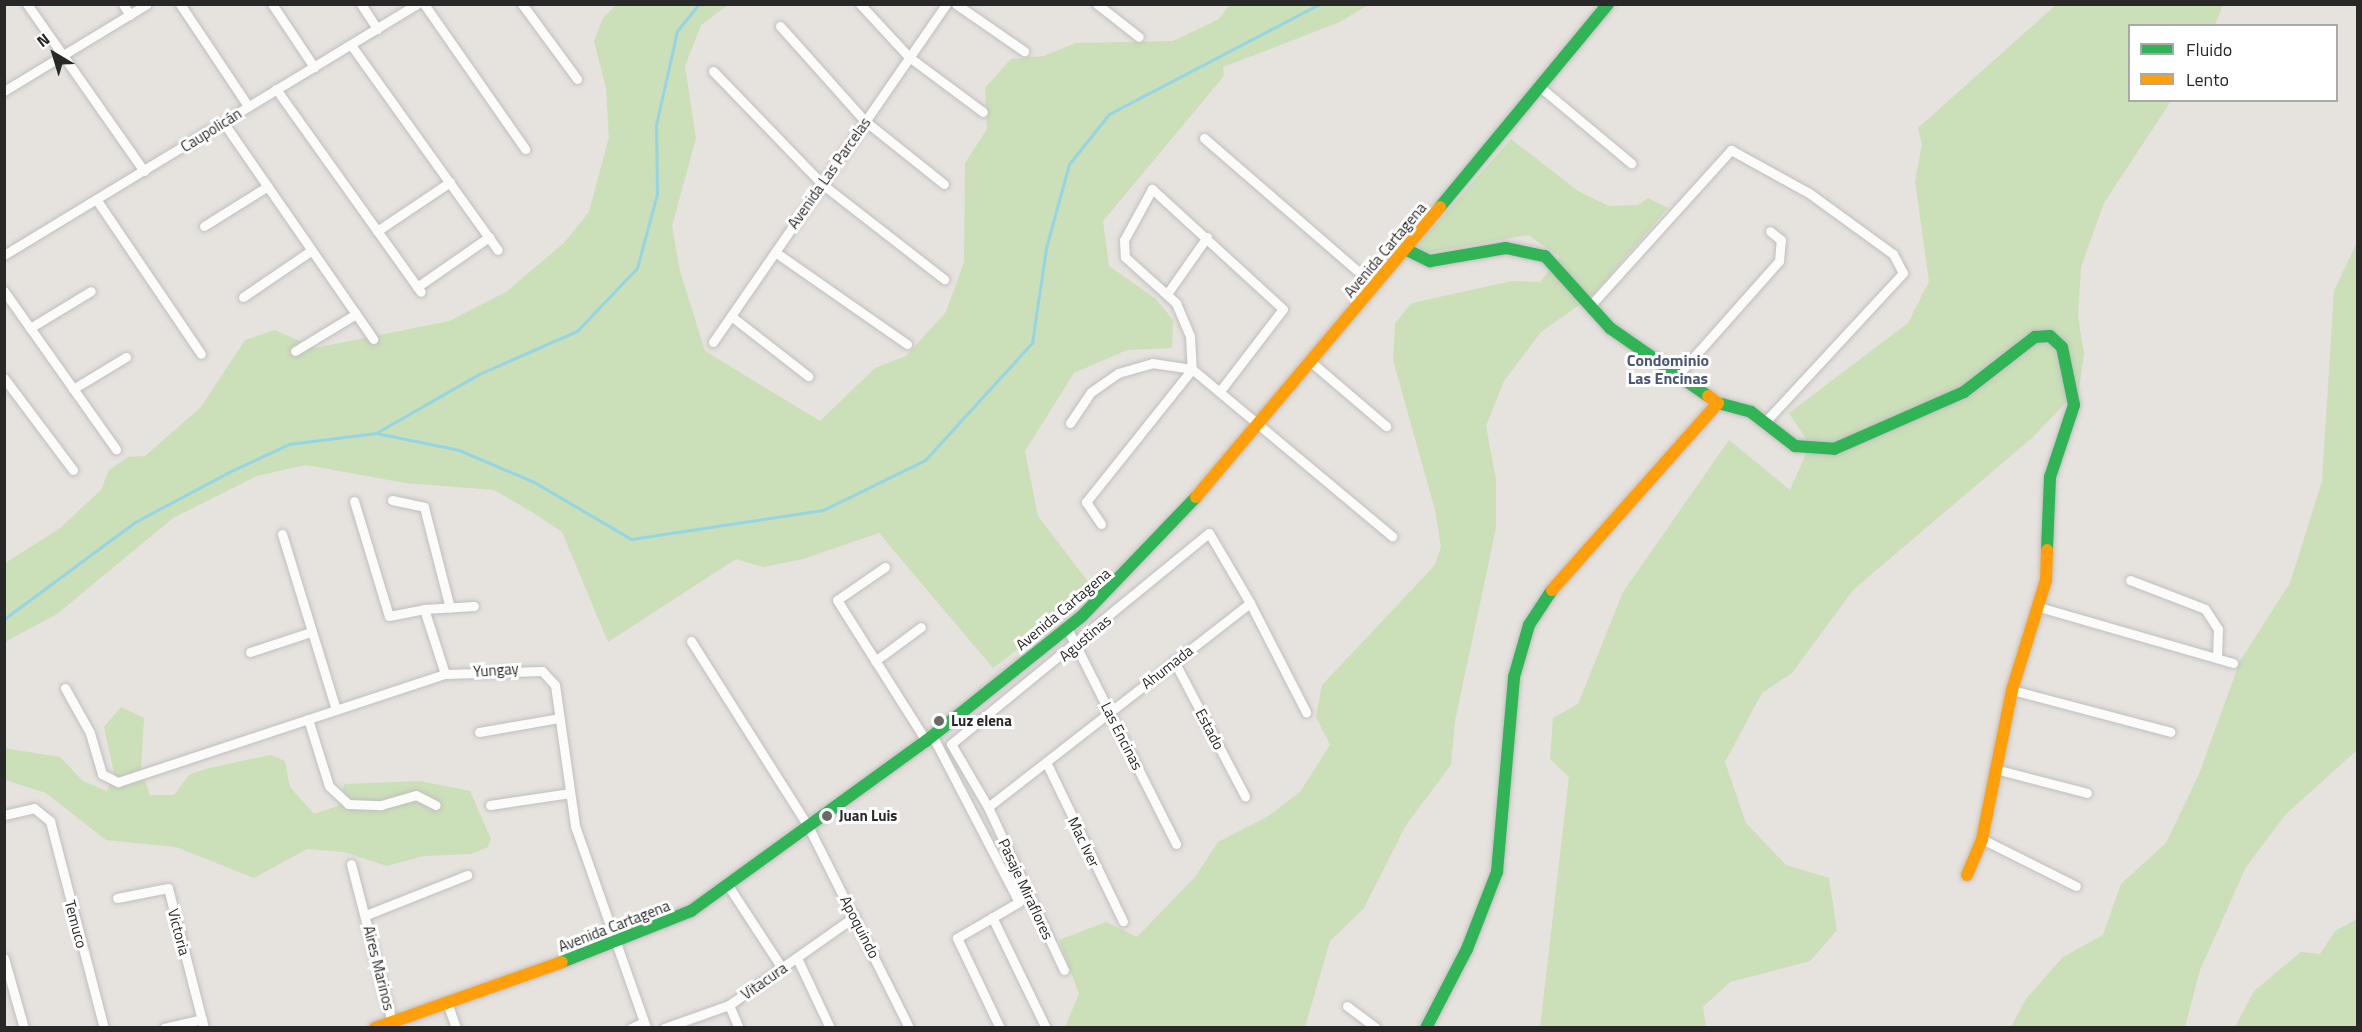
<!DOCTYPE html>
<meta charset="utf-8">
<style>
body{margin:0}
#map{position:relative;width:2362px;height:1032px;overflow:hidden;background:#e6e2de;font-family:"Titillium Web",sans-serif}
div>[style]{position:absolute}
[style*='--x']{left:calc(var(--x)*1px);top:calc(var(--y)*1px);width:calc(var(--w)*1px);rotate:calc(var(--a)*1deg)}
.green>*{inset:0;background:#cbdfb9}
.stream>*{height:3px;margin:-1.5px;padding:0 1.5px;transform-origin:1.5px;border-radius:1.5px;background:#96d5e4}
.roads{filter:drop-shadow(0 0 2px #c0bfbf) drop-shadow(0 0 2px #c0bfbf)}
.street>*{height:9px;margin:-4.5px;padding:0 4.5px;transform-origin:4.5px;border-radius:4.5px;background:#fbfbfa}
.fast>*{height:12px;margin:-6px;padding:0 6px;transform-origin:6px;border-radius:6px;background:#30b455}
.slow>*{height:12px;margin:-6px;padding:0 6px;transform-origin:6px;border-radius:6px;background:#ff9f0a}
.dots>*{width:16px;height:16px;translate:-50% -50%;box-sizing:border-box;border:3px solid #fff;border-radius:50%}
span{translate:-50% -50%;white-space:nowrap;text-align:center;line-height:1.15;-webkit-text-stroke:6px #fff;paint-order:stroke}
.street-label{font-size:15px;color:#282828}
.poi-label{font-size:15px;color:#282828;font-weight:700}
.left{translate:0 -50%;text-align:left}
.neighbourhood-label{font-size:16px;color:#4c5675;font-weight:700}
.frame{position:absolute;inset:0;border:6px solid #282828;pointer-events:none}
.legend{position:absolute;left:2128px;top:24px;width:210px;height:78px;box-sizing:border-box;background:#fff;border:2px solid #a9a9a9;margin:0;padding:8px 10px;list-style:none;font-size:18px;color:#282828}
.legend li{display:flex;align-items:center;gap:12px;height:30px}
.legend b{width:30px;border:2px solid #a9a9a9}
.north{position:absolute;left:24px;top:24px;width:60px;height:60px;-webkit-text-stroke:4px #fff;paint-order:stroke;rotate:322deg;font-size:16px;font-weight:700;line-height:24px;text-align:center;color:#282828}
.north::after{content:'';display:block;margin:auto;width:21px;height:27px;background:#282828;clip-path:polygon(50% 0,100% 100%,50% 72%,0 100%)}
</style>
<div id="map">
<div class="green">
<div style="clip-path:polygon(616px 5px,728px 5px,701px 25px,685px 66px,696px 138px,672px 226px,680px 271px,705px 351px,820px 421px,875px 368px,906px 356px,946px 312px,964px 262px,965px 163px,987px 129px,985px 88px,1011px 59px,1044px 56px,1076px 43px,1173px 41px,1219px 19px,1229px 5px,1368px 5px,1340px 22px,1223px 67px,1224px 76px,1103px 221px,1109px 266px,1156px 299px,1173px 320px,1172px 348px,1127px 350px,1074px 373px,1025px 451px,1038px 516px,1095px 591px,993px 668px,879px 533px,803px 559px,763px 567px,736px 559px,608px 642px,562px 532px,532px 512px,494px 490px,405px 483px,306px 465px,257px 476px,173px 518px,57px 614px,5px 642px,5px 563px,59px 529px,101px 490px,109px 470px,128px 457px,145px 456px,201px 407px,245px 340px,275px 330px,315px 348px,449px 321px,506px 292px,564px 243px,589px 212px,609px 137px,606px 88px,594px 41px,603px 18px)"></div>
<div style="clip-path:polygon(2056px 5px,2223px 5px,2215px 25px,2130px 26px,2130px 100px,2171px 101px,2104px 203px,2081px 267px,2078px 316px,2084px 354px,2079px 389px,2033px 437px,1853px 590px,1792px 673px,1762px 693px,1725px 762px,1746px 823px,1786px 865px,1829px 878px,1837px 930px,1810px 961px,1730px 982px,1703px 1007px,1706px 1027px,1540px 1028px,1569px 777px,1550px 759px,1553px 718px,1578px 704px,1623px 592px,1729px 440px,1790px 490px,1810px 445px,1789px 413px,1908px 323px,1929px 281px,1915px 181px,1922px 145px,1918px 128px)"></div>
<div style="clip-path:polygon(1511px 139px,1578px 191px,1609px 206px,1638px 205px,1648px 198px,1668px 208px,1592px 296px,1541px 332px,1504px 381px,1486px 426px,1496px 479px,1496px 528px,1455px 721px,1451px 765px,1406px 825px,1364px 908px,1330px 941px,1305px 1027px,1065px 1027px,1079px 994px,1059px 940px,1106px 922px,1137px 937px,1195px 877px,1218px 842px,1267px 817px,1300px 792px,1330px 745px,1316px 717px,1322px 685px,1435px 565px,1441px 547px,1435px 510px,1393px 360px,1395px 323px,1412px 303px,1512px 281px,1540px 282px,1560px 257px,1528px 235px,1426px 253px,1417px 246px)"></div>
<div style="clip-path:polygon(2357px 242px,2357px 750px,2286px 814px,2246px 867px,2200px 970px,2185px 1027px,2011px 1027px,2026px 999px,2063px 957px,2103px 935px,2121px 884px,2166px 843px,2199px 774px,2240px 661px,2290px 583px,2322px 481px,2334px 291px)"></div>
<div style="clip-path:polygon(121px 707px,144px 718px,141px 770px,150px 795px,174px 795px,189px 775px,205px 769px,270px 755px,285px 761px,290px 787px,314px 814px,341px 805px,344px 784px,420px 781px,470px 791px,491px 839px,488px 847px,471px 854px,424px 856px,387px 866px,344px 852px,307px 849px,254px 878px,176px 847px,106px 840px,46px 793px,5px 780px,4px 748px,60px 757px,83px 781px,107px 791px,114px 773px,104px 727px)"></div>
<div style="clip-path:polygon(2357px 919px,2357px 1027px,2235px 1027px,2254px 991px,2301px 952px,2320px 954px,2335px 931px)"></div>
</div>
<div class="stream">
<div style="--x:376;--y:433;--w:119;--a:-29.8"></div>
<div style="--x:479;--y:374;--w:107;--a:-23.7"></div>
<div style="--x:577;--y:331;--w:87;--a:-46.4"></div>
<div style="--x:637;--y:268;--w:77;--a:-74.9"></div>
<div style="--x:657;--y:194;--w:69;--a:-90.8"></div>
<div style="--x:656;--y:125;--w:96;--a:-77.4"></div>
<div style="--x:677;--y:31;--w:35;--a:-51"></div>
<div style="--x:4;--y:619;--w:163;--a:-36.5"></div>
<div style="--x:135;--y:522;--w:106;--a:-28"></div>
<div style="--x:229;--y:472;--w:66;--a:-25"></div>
<div style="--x:289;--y:444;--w:88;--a:-7.2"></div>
<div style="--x:376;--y:433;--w:85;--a:11.6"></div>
<div style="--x:459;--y:450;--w:82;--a:23.1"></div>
<div style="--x:534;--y:482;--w:113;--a:30.4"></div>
<div style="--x:631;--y:539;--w:194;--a:-8.6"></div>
<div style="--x:823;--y:510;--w:114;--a:-26.1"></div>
<div style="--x:925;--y:460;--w:159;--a:-47.6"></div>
<div style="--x:1032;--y:343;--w:96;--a:-81.6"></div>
<div style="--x:1046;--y:248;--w:87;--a:-74.7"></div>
<div style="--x:1069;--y:164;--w:64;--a:-51.3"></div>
<div style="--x:1109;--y:114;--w:237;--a:-27.6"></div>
</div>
<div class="roads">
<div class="street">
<div style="--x:27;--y:4;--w:204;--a:55"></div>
<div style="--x:123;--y:4;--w:13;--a:58"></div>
<div style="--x:180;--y:4;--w:123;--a:56.3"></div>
<div style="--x:272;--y:4;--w:76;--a:56.3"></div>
<div style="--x:361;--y:4;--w:30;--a:57"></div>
<div style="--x:424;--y:4;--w:177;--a:55.1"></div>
<div style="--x:522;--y:4;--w:93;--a:53.7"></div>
<div style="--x:860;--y:4;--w:72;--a:47.2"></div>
<div style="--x:909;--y:57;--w:92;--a:36.6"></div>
<div style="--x:956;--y:4;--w:83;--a:34.7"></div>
<div style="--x:1097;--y:4;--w:53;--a:38.2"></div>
<div style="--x:780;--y:26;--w:127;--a:48.2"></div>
<div style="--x:865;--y:121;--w:101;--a:38.6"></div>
<div style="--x:351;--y:45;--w:252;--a:54.4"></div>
<div style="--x:713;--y:71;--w:157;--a:46"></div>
<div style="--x:822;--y:184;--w:155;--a:37.9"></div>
<div style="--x:1540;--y:87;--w:119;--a:39.9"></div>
<div style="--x:276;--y:89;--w:249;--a:54.5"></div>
<div style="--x:4;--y:91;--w:167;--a:-31.3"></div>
<div style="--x:223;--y:122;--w:264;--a:55.3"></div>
<div style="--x:1204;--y:138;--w:226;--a:40.9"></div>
<div style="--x:96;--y:199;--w:187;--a:55.9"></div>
<div style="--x:204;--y:226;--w:75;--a:-32"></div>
<div style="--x:377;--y:231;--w:88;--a:-33.9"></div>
<div style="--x:775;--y:252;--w:161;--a:34.9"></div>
<div style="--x:4;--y:255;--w:483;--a:-31.3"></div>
<div style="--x:417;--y:287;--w:88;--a:-34.8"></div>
<div style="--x:4;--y:291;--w:194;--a:54.7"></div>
<div style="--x:1169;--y:291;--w:66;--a:-54.9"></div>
<div style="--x:243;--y:297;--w:83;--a:-34.3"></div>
<div style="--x:1589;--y:307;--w:212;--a:-47.9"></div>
<div style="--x:1731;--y:150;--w:89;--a:28.9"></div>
<div style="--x:1809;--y:193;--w:104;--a:36"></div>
<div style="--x:1893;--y:254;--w:21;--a:62"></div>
<div style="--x:1903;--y:273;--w:205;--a:132.8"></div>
<div style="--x:731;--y:316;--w:98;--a:37.9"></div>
<div style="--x:30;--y:328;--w:71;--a:-31.2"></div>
<div style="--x:713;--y:342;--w:411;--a:-55.4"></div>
<div style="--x:295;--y:351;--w:71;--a:-31.2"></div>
<div style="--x:1311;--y:362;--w:99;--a:40.5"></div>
<div style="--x:1676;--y:377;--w:155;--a:-48.4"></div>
<div style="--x:1779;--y:261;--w:21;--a:-85"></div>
<div style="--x:1781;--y:240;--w:14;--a:-141"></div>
<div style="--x:4;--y:378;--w:115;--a:53.1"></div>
<div style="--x:73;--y:389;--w:62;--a:-31.1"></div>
<div style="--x:1220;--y:391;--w:103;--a:-52.5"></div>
<div style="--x:1283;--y:309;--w:178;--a:-137.5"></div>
<div style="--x:1152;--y:189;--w:58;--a:118.8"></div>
<div style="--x:1124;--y:240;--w:17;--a:87"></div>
<div style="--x:1125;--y:257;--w:69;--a:42"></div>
<div style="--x:1176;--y:303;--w:36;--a:67"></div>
<div style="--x:1190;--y:336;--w:33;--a:87"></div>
<div style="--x:1192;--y:369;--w:261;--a:39.9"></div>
<div style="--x:1070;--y:423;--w:37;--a:-56"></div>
<div style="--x:1091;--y:392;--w:33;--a:-35"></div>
<div style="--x:1118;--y:373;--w:35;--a:-16"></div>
<div style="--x:1152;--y:363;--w:40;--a:8.5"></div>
<div style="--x:392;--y:500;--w:33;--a:12"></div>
<div style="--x:424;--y:507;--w:104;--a:75.6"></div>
<div style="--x:354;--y:501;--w:120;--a:73.1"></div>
<div style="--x:389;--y:616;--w:36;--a:-11"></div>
<div style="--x:424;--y:609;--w:68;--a:72.1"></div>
<div style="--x:1101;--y:524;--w:27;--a:-124"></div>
<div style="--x:1086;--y:502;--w:170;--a:-51.4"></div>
<div style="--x:282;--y:534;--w:184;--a:72.9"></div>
<div style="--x:885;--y:567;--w:58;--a:145.5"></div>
<div style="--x:837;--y:600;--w:167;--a:57.7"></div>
<div style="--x:2130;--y:580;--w:80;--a:21.1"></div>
<div style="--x:2205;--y:609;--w:24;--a:57"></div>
<div style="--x:2218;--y:629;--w:29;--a:92"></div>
<div style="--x:2039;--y:607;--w:202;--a:16.1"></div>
<div style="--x:424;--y:609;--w:50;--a:-3.4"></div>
<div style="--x:1067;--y:628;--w:242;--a:63.2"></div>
<div style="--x:691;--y:641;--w:221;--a:57.7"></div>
<div style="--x:809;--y:828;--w:224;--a:63.4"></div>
<div style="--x:250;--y:652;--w:64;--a:-18.2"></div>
<div style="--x:875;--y:661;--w:57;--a:-36.5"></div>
<div style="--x:1174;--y:661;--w:153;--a:62.3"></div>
<div style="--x:65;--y:688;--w:51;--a:60.9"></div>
<div style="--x:90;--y:733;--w:43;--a:73.7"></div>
<div style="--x:102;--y:774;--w:18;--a:27"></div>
<div style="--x:118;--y:782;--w:344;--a:-18.3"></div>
<div style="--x:445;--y:674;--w:97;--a:-1.8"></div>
<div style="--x:542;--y:671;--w:19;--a:47"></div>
<div style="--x:555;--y:685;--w:142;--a:81.9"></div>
<div style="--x:575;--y:826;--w:214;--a:70.6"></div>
<div style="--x:2012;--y:690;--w:164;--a:14.8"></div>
<div style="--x:308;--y:719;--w:70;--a:72.6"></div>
<div style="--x:329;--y:786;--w:26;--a:43"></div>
<div style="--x:348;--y:804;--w:33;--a:2"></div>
<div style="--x:381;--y:805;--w:36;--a:-16"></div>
<div style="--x:416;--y:795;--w:22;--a:27"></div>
<div style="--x:479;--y:732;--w:81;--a:-9.9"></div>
<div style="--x:932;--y:735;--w:188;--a:62.5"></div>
<div style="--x:1019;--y:902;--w:72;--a:149.9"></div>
<div style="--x:957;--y:938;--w:100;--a:64.5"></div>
<div style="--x:1046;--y:762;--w:177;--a:64.2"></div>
<div style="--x:1995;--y:769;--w:95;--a:14.6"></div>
<div style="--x:490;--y:805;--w:81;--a:-8.5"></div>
<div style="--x:988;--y:807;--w:332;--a:-37.9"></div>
<div style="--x:1250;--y:603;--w:123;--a:62.8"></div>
<div style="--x:4;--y:815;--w:31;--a:-13"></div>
<div style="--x:34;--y:808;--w:21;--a:39"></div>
<div style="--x:50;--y:821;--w:214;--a:75.4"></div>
<div style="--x:1982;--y:839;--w:105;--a:26.6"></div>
<div style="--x:351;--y:864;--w:163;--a:75.5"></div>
<div style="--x:729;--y:887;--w:97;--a:56.8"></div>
<div style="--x:117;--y:898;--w:52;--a:-11.1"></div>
<div style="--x:168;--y:888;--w:145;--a:75.6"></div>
<div style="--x:366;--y:915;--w:109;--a:-21.6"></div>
<div style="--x:992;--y:917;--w:123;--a:64.1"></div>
<div style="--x:4;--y:958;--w:73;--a:74.1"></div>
<div style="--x:797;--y:958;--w:77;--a:64.8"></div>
<div style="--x:1064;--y:970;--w:180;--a:-115"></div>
<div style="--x:988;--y:807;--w:73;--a:-120.4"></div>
<div style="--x:951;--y:744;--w:333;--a:-39.3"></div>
<div style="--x:1209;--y:533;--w:81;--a:59.6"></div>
<div style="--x:447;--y:1002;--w:28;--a:71"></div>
<div style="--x:729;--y:1005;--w:25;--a:67"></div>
<div style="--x:1347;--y:1006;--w:36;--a:37"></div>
<div style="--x:164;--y:1028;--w:39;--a:-13"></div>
<div style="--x:631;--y:1028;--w:14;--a:-25"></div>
<div style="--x:664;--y:1028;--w:69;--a:-19.5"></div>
<div style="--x:729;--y:1005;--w:154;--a:-35.2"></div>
</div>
<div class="fast">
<div style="--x:1440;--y:207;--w:264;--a:-50.4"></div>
<div style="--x:1405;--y:249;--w:28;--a:26"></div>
<div style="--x:1430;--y:261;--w:77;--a:-9.7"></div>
<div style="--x:1506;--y:248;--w:40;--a:12"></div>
<div style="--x:1545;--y:256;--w:97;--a:47.9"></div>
<div style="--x:1610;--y:328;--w:119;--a:34.8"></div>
<div style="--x:1718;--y:403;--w:34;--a:15"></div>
<div style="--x:1751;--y:412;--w:56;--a:37.7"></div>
<div style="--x:1795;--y:446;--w:39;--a:4"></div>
<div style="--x:1834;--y:449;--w:142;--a:-23.7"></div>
<div style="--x:1964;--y:392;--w:90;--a:-37.8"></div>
<div style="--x:2035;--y:337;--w:15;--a:-4"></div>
<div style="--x:2050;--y:336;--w:16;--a:43"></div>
<div style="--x:2062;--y:347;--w:59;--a:78.3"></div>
<div style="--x:2074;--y:405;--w:76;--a:108.4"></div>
<div style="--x:2050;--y:477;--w:73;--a:92.4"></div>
<div style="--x:562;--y:962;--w:139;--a:-21.6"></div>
<div style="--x:691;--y:911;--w:290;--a:-35.9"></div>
<div style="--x:926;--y:741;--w:200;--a:-38.7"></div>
<div style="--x:1082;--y:616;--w:165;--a:-46.2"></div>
<div style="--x:1426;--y:1028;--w:89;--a:-62.6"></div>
<div style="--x:1467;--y:949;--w:83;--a:-68.7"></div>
<div style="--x:1497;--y:872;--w:196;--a:-85"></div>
<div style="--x:1514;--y:677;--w:54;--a:-73.9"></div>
<div style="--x:1529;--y:625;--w:42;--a:-56.7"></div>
</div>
<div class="slow">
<div style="--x:1196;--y:497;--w:379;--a:-49.9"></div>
<div style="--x:1552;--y:590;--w:250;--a:-48.4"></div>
<div style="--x:1718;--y:403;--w:12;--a:-145"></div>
<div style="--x:1967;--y:875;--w:39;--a:-67"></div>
<div style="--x:1982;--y:839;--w:152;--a:-78.6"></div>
<div style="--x:2012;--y:690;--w:115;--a:-72.8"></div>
<div style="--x:2046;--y:580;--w:30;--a:-88"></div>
<div style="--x:375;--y:1028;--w:198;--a:-19.4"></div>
</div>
</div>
<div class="dots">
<div style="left:939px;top:721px;background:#6a6968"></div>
<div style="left:827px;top:816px;background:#6a6968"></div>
</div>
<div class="street-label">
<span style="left:211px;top:130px;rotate:-32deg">Caupolicán</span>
<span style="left:829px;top:173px;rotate:-55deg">Avenida Las Parcelas</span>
<span style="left:1385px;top:250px;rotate:-50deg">Avenida Cartagena</span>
<span style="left:1063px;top:609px;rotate:-40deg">Avenida Cartagena</span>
<span style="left:1085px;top:638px;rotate:-40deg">Agustinas</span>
<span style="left:1167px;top:667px;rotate:-38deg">Ahumada</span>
<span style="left:496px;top:670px;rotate:-4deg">Yungay</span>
<span style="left:1210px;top:729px;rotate:62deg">Estado</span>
<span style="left:1122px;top:736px;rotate:63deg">Las Encinas</span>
<span style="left:1084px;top:842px;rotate:64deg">Mac Iver</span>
<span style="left:1026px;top:889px;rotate:65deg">Pasaje Miraflores</span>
<span style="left:76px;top:924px;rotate:75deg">Temuco</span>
<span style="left:614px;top:926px;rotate:-21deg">Avenida Cartagena</span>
<span style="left:860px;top:927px;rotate:63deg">Apoquindo</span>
<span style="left:179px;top:932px;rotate:75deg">Victoria</span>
<span style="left:379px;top:968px;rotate:76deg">Aires Marinos</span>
<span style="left:764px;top:981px;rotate:-35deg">Vitacura</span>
</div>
<div class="poi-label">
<span class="left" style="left:951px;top:721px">Luz elena</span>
<span class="left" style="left:839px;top:816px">Juan Luis</span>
</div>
<div class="neighbourhood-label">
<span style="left:1668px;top:369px">Condominio<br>Las Encinas</span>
</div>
<div class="frame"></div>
<ul class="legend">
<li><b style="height:8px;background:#30b455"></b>Fluido</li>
<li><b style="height:8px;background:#ff9f0a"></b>Lento</li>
</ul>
<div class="north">N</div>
</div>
